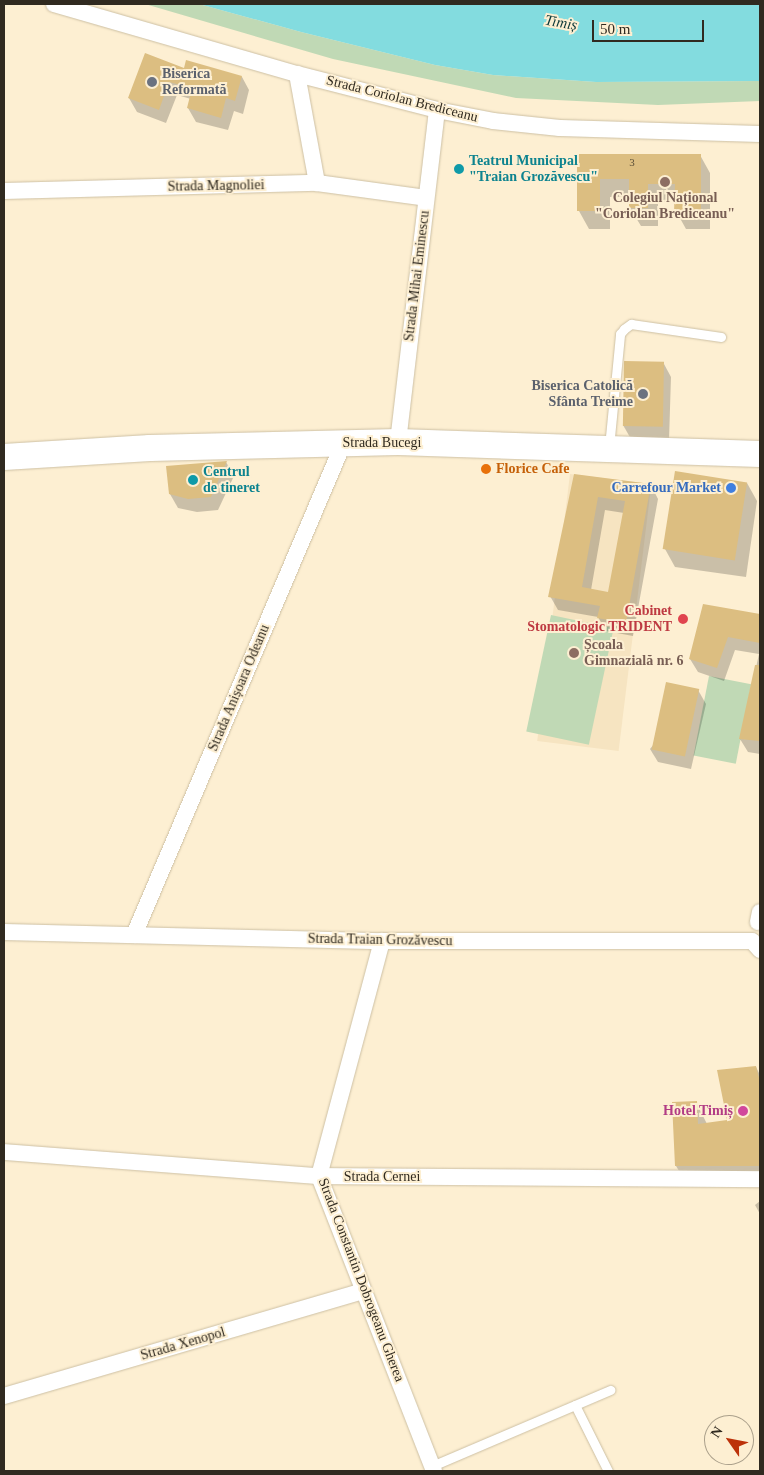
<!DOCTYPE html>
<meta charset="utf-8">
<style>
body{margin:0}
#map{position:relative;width:764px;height:1475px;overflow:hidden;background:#fdefd2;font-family:"Times New Roman",serif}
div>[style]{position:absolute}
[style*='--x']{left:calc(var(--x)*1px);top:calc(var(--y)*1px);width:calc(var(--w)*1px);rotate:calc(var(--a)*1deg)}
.built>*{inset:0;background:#f6e4c1;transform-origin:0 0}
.green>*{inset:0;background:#c0d9b5;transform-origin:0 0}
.water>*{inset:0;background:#83dcdf}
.shadow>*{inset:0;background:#0003}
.building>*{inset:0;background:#dcbe81;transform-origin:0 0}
.roads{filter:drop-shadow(0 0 1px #cdc0a4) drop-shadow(0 0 1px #cdc0a4)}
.lane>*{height:9px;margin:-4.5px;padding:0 4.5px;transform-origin:4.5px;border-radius:4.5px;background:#fff}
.street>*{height:16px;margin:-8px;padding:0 8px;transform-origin:8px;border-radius:8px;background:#fff}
.primary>*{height:26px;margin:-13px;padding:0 13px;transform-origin:13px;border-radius:13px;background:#fff}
.dots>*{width:14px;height:14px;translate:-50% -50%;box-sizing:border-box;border:2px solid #fdefd2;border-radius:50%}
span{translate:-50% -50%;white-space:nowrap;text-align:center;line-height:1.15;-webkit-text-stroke:4px #fdefd2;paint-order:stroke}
.number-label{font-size:11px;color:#5b4f38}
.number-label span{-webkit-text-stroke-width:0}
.worship-label{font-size:14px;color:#5b616d;font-weight:700}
.left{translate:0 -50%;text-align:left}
.right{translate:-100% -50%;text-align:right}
.street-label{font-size:14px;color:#302a20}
.culture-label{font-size:14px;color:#0d838f;font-weight:700}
.education-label{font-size:14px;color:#785e54;font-weight:700}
.food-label{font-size:14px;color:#c56008;font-weight:700}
.shop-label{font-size:14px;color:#366cbe;font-weight:700}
.health-label{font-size:14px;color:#be3a42;font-weight:700}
.hotel-label{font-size:14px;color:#b23c85;font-weight:700}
.water-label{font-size:15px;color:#0b3839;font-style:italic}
.frame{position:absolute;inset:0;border:5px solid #302a20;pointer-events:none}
.north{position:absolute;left:704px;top:1415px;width:50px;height:50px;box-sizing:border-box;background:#fdefd2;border:1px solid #aba08b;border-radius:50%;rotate:303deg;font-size:14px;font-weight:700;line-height:20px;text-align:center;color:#302a20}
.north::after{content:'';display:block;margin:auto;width:18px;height:22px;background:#bc320a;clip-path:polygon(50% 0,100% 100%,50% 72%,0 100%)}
.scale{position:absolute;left:592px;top:20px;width:112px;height:22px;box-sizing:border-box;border:2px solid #302a20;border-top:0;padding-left:6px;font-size:15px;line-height:18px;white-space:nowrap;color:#302a20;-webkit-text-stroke:4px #fdefd2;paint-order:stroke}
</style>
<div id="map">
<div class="built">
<div style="left:570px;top:474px;width:82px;height:269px;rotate:7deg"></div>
</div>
<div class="green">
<div style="clip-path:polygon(145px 4px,199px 4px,301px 32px,435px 65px,493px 75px,596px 82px,760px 81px,760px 101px,658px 105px,516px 98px,333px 59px)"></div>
<div style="left:551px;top:615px;width:64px;height:119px;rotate:12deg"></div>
<div style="left:709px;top:676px;width:43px;height:81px;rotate:11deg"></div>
</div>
<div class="water">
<div style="clip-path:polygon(199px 4px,760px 4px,760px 81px,596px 82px,493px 75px,435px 65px,301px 32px)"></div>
</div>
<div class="shadow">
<div style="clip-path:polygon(185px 70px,242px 77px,249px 90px,243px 114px,234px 111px,228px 130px,196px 122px,188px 108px,191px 99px,177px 95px,166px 123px,137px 112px,129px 98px)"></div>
<div style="clip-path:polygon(579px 155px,700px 155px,710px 173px,710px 229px,686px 229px,676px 211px,676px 202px,658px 202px,658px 226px,641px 226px,630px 208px,630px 197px,610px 197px,610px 229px,589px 229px,579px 211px)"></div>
<div style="clip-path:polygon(664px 364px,671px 377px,669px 440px,631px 439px,623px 425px)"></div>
<div style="clip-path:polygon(226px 462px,234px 476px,218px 510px,197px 512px,178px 508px,170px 494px)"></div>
<div style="clip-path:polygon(evenodd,575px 475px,651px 485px,658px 499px,633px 636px,606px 631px,598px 617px,558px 610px,550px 596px,575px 475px,605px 510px,624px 513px,609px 594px,591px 590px,605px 510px)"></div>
<div style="clip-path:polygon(747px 483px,757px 501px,746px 577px,675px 567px,665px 549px)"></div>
<div style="clip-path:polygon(704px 606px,760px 615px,760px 754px,748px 752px,740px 739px,759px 654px,735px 650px,724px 681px,698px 672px,690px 659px)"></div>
<div style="clip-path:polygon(698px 690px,706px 704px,691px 769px,658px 762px,650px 749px)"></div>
<div style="clip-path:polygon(756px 1067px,760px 1075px,760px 1184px,687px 1184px,676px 1166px,696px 1102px,707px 1124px,728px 1121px)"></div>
<div style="clip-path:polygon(760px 1201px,760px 1214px,755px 1205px)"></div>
</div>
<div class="building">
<div style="clip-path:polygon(145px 53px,184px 68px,186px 60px,242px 76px,235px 101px,226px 98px,221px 118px,187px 108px,192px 88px,169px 82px,159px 110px,128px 98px)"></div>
<div style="clip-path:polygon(577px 154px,701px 154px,701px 212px,674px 212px,675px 184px,648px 184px,648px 208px,629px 208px,629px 179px,600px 179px,600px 211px,577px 211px)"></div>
<div style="left:624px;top:361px;width:40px;height:65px;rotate:1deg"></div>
<div style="clip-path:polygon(227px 461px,211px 497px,188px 499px,169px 494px,166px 466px)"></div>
<div style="left:675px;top:471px;width:73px;height:79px;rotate:9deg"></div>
<div style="clip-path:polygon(evenodd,574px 474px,651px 484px,626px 623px,597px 618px,600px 606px,548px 597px,574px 474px,598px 497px,625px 501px,608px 592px,582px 587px,598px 497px)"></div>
<div style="clip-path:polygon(703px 604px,760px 614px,760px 643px,728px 637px,717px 668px,689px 659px)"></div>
<div style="clip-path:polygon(755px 665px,760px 665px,760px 741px,739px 739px)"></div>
<div style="left:666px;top:682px;width:34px;height:69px;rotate:12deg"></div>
<div style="clip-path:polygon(756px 1066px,760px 1082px,760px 1166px,675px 1166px,672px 1102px,697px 1101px,698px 1124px,727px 1120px,717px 1070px)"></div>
</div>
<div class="roads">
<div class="lane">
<div style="--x:609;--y:447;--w:114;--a:-84.4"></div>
<div style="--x:620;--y:334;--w:6;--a:-51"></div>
<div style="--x:624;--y:329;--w:9;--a:-36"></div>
<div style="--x:631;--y:324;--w:91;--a:8.2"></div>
<div style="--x:575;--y:1405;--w:74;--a:63.4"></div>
<div style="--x:432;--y:1466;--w:194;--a:-23.1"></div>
</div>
<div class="street">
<div style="--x:54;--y:4;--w:253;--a:16.1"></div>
<div style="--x:297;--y:74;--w:145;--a:14.4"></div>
<div style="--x:437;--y:110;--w:57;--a:11.1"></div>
<div style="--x:493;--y:121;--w:67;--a:6"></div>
<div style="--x:560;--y:128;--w:200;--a:1.7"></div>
<div style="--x:297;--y:74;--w:111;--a:79.6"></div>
<div style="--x:4;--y:191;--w:313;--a:-1.5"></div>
<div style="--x:317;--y:183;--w:110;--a:7.8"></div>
<div style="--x:398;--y:442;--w:334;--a:-83.3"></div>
<div style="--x:758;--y:922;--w:10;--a:-79"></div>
<div style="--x:4;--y:932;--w:378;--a:1.4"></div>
<div style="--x:382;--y:941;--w:370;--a:0"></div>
<div style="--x:752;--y:941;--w:12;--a:48"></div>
<div style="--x:134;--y:935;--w:536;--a:-66.93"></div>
<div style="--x:382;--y:941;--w:243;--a:105"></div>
<div style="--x:319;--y:1176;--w:317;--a:68.7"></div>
<div style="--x:4;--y:1152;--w:316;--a:4.4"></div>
<div style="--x:319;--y:1176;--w:441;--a:0.4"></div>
<div style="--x:4;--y:1396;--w:373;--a:-16.3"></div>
</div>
<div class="primary">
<div style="--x:4;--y:457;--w:146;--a:-3.5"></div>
<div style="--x:150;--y:448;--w:248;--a:-1.4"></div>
<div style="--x:398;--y:442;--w:362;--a:1.9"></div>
</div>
</div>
<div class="dots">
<div style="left:152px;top:82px;background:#6b7280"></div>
<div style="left:459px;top:169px;background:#0f9aa8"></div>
<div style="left:665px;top:182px;background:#8d6e63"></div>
<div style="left:643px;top:394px;background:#6b7280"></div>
<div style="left:486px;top:469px;background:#e8710a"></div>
<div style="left:193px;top:480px;background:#0f9aa8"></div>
<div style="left:731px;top:488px;background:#3f7fe0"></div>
<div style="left:683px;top:619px;background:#e0444e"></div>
<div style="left:574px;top:653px;background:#8d6e63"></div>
<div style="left:743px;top:1111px;background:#d1479c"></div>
</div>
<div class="number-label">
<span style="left:632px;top:162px">3</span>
</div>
<div class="worship-label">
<span class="left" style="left:162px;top:82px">Biserica<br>Reformată</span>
<span class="right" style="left:633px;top:394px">Biserica Catolică<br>Sfânta Treime</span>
</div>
<div class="street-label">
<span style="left:402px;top:99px;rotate:14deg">Strada Coriolan Brediceanu</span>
<span style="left:216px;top:186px;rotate:-1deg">Strada Magnoliei</span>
<span style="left:417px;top:276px;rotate:-83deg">Strada Mihai Eminescu</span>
<span style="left:382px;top:443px">Strada Bucegi</span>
<span style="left:239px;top:688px;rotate:-67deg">Strada Anișoara Odeanu</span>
<span style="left:380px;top:940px;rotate:1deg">Strada Traian Grozăvescu</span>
<span style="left:382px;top:1177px">Strada Cernei</span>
<span style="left:361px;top:1280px;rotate:69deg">Strada Constantin Dobrogeanu Gherea</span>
<span style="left:183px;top:1344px;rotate:-16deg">Strada Xenopol</span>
</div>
<div class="culture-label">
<span class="left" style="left:469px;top:169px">Teatrul Municipal<br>"Traian Grozăvescu"</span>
<span class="left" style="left:203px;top:480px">Centrul<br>de tineret</span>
</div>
<div class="education-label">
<span style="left:665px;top:206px">Colegiul Național<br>"Coriolan Brediceanu"</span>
<span class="left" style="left:584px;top:653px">Școala<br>Gimnazială nr. 6</span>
</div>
<div class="food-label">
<span class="left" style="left:496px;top:469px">Florice Cafe</span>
</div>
<div class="shop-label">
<span class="right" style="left:721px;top:488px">Carrefour Market</span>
</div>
<div class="health-label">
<span class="right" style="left:672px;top:619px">Cabinet<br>Stomatologic TRIDENT</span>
</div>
<div class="hotel-label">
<span class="right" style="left:733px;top:1111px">Hotel Timiș</span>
</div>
<div class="water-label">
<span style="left:561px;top:23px;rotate:10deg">Timiș</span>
</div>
<div class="frame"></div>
<div class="north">N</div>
<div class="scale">50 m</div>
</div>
